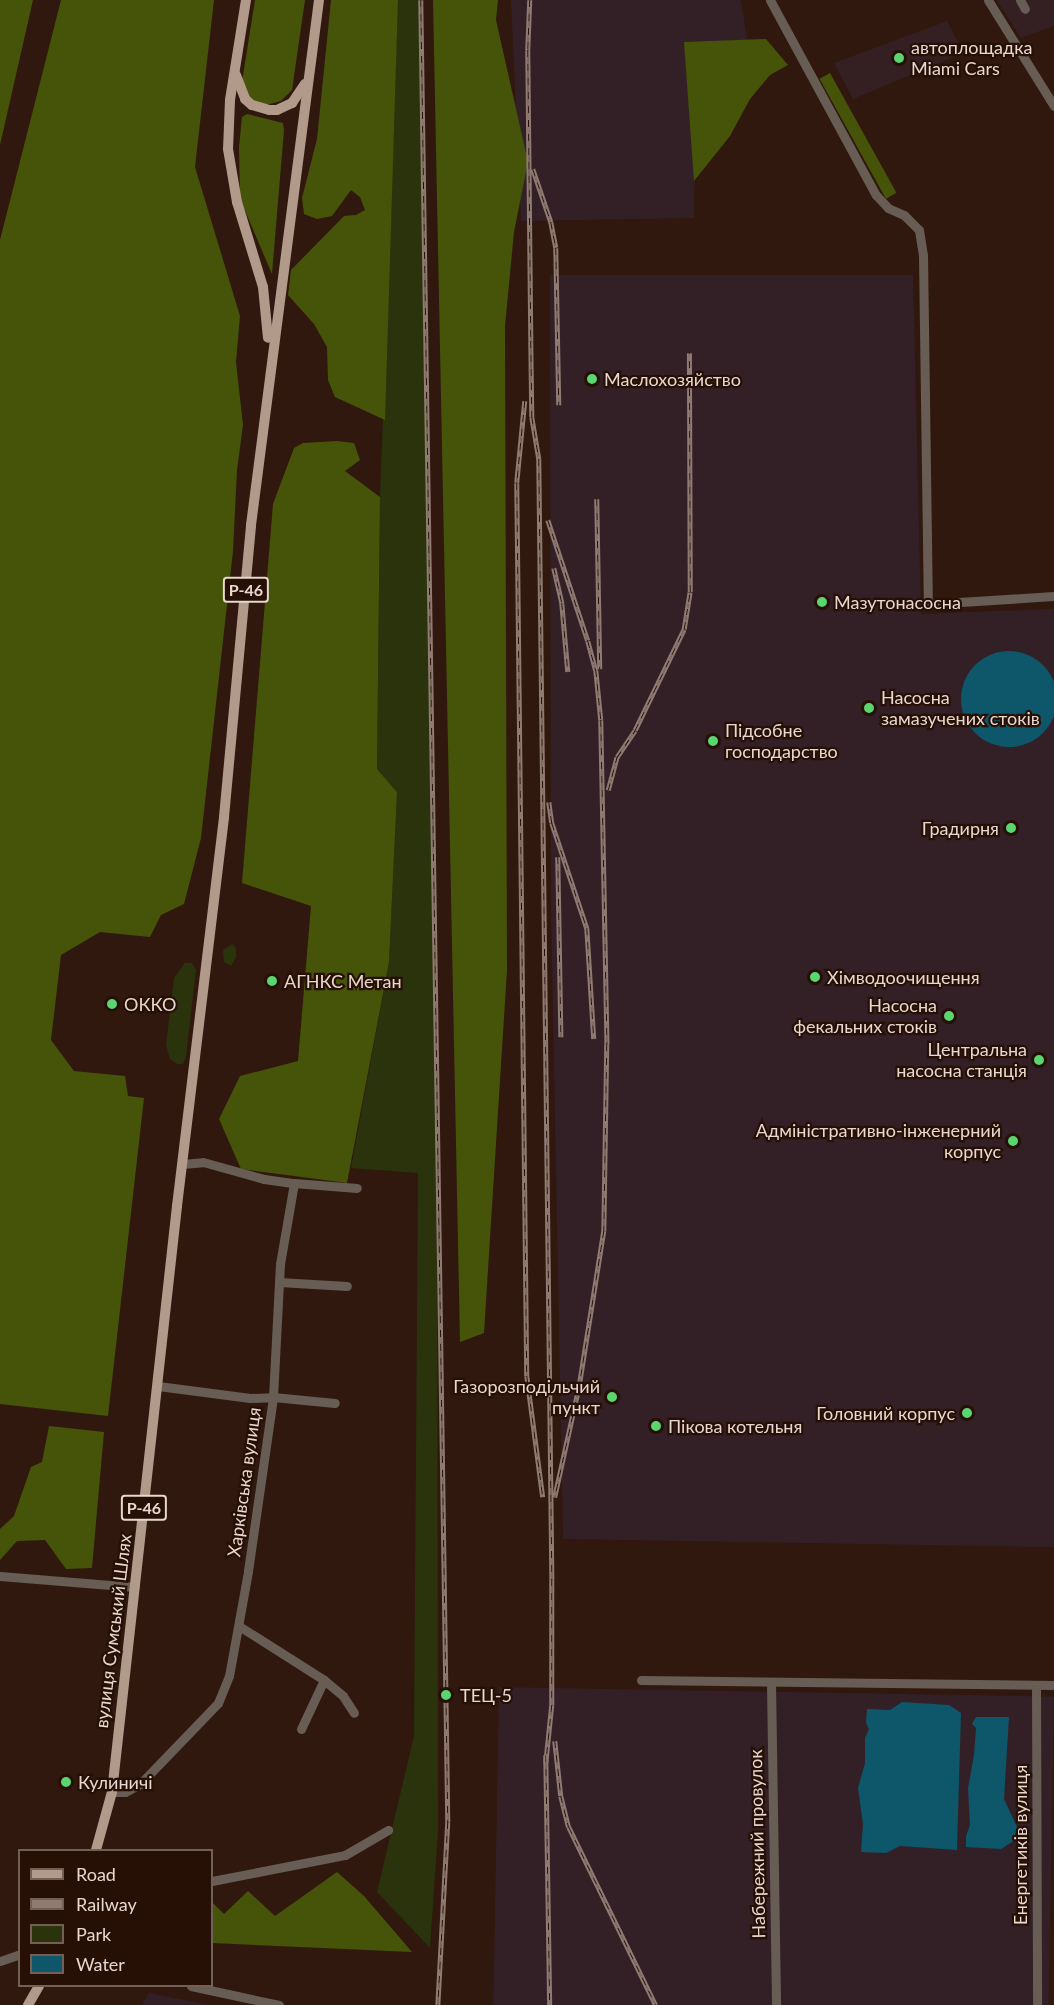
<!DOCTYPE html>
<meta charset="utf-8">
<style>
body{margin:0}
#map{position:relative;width:1054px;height:2005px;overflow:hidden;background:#30180e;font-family:Lato,sans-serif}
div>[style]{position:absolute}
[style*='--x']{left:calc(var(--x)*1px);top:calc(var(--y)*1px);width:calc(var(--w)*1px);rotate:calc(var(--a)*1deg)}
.commercial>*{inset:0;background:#342022}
.industrial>*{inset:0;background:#332027;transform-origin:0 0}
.green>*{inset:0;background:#2a330c}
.forest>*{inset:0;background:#455409;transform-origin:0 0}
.water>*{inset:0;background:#0e5669}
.round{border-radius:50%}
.minor>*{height:9px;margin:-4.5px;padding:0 4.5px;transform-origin:4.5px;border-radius:4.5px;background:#685d55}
.major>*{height:10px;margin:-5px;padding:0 5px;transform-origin:5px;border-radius:5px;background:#b29a8b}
.rail>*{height:4.5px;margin-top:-2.25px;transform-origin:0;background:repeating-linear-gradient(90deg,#260f05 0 7px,#907b73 0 14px);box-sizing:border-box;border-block:2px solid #907b73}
.dots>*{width:16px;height:16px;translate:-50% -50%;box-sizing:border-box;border:3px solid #260f05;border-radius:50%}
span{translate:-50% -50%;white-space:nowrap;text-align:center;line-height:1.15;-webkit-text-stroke:4.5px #260f05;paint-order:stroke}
.shield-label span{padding:2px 4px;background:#260f05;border:2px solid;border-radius:4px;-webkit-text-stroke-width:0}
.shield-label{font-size:16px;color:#e8d7d0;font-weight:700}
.poi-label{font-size:18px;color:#e8d7d0}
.left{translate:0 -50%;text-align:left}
.right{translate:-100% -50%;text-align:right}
.street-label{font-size:18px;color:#e8d7d0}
.legend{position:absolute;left:18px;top:1849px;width:195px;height:138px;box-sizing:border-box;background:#260f05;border:2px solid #745f56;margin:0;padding:8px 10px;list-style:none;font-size:18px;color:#e8d7d0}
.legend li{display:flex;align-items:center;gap:12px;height:30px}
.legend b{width:30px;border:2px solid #745f56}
</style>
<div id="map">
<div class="commercial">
<div style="clip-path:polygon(997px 0,1054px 0,1054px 26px,1021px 38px)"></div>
<div style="clip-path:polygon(947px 21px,963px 53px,853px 99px,834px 63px)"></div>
</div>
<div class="industrial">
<div style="clip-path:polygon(511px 0,741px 0,747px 40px,696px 42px,694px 218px,521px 221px)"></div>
<div style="clip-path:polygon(550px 275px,913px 275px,921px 614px,1054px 609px,1054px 1547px,563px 1539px,551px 906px)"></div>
<div style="left:499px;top:1687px;width:555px;height:319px;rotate:1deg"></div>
<div style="clip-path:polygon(149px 1993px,209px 2005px,210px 2005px,142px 2005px)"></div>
</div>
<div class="green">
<div style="clip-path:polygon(398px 0,421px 0,437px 1085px,438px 1830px,430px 1948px,377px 1892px,414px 1736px,418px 1173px,351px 1168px,389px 962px,397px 792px,377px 769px,380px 497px)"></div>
<div style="clip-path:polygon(233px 944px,236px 948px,236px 957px,231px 966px,224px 962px,223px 950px)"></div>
<div style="clip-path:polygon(185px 963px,192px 963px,196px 969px,186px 1056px,183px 1064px,177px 1064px,170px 1059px,166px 1045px,174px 978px)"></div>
</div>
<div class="forest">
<div style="clip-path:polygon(0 0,33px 0,0 145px)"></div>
<div style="clip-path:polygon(61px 0,214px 0,195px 167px,240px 316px,236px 362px,243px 425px,237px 470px,233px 551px,201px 838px,184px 904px,161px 915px,150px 937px,100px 932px,61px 955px,51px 1040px,74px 1071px,125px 1076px,128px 1096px,144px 1098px,108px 1416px,0 1404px,0 240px)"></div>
<div style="clip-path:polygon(255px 0,305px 0,292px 90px,281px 101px,266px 105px,249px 99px,242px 82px)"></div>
<div style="clip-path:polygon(331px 0,398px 0,385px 420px,335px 397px,328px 380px,327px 347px,314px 324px,288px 295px,291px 270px,344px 216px,356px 215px,365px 210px,360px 197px,351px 190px,332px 216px,317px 219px,304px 214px,302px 198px,317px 139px)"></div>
<div style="clip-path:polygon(433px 0,498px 0,496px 20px,528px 162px,514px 232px,505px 326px,507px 970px,484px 1333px,460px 1342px)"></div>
<div style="clip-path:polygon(766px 39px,788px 65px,770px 75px,750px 99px,730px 136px,694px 181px,684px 42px)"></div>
<div style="left:830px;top:73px;width:137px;height:12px;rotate:61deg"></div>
<div style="clip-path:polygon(247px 114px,283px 123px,284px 130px,272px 274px,240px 199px,239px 147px,242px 117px)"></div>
<div style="clip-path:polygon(337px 441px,354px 443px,360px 460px,345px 471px,380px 497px,377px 769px,397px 792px,389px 962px,347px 1183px,241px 1169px,219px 1119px,240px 1076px,298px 1061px,311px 906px,242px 883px,273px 504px,294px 448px,303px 443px)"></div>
<div style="clip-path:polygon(49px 1426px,104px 1432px,92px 1568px,66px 1569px,45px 1540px,17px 1541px,0 1560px,0 1529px,14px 1516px,31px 1467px,42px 1462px)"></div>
<div style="clip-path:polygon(337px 1872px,364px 1896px,412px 1952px,212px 1943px,212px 1902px,224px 1914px,248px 1891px,275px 1916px)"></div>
</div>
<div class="water">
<div class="round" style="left:961px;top:651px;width:96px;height:96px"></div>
<div style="clip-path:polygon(902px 1702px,949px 1705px,961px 1713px,957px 1850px,900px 1846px,886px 1853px,861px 1852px,863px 1824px,858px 1788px,865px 1763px,865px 1738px,869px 1729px,866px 1723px,867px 1709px,890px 1710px)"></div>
<div style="clip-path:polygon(976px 1717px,1009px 1717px,1004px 1799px,1018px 1829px,1012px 1842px,1001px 1849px,966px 1847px,966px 1836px,970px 1825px,968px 1788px,974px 1755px,976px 1728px,972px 1724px)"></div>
</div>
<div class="minor">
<div style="--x:770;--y:0;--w:222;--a:61.5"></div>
<div style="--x:876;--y:195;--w:18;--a:47"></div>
<div style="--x:888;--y:208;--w:17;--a:24"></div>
<div style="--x:904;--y:215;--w:21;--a:45"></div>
<div style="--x:919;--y:230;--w:25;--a:81"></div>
<div style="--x:923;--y:255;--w:349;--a:89.2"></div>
<div style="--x:928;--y:604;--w:126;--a:-3.6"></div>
<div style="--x:988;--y:0;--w:125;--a:58.1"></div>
<div style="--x:1020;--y:0;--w:10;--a:61"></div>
<div style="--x:182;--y:1164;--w:21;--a:-5"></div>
<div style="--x:203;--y:1162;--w:63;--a:15.6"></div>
<div style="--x:264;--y:1179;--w:30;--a:8"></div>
<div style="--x:279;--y:1282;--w:68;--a:3.4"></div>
<div style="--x:158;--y:1386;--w:93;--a:7.4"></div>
<div style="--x:250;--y:1398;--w:23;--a:-2"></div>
<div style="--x:273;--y:1397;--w:62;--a:5.5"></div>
<div style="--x:0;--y:1576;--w:135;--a:4.7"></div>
<div style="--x:239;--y:1626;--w:101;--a:32.4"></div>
<div style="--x:641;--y:1680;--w:413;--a:0.7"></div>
<div style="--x:771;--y:1683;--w:322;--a:89.1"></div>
<div style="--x:1036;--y:1685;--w:320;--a:89.8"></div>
<div style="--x:301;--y:1729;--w:54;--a:-64.9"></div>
<div style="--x:324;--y:1680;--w:25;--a:40"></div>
<div style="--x:343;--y:1696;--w:20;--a:57"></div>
<div style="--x:112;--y:1792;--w:13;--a:0"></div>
<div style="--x:125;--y:1792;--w:17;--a:-28"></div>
<div style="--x:140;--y:1784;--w:112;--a:-46.1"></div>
<div style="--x:218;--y:1703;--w:29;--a:-68"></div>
<div style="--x:229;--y:1676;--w:107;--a:-79.7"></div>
<div style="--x:248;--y:1571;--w:176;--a:-81.8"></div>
<div style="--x:273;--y:1397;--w:133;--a:-87"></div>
<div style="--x:280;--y:1264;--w:82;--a:-80.2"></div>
<div style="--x:294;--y:1183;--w:63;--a:4.5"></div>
<div style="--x:212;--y:1881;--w:136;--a:-11.1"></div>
<div style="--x:345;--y:1855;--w:50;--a:-30.2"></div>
<div style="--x:0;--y:1961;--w:21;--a:-19"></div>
<div style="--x:191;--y:1986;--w:90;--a:12.2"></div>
</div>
<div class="major">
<div style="--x:246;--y:0;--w:101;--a:99.1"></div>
<div style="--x:230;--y:100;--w:49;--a:92.3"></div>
<div style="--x:228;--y:149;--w:54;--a:80.4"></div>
<div style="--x:237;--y:202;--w:89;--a:73"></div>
<div style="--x:263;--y:287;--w:51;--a:84.4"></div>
<div style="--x:236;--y:75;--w:26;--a:69"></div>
<div style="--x:245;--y:99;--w:9;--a:41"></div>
<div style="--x:252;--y:105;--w:18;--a:16"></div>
<div style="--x:269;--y:110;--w:8;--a:0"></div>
<div style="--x:277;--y:110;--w:17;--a:-25"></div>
<div style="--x:292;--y:103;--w:23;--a:-56"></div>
<div style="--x:96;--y:1850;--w:60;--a:-74.6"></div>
<div style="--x:112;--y:1792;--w:590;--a:-83.67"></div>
<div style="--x:177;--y:1206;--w:392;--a:-83.1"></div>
<div style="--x:224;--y:817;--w:293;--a:-84.7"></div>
<div style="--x:251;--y:525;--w:529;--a:-82.62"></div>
<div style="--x:28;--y:2005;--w:22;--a:-60"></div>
</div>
<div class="rail">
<div style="--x:421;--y:0;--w:1822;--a:89.15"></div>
<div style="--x:448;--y:1822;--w:183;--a:93.1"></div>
<div style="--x:530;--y:0;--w:50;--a:92.3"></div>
<div style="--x:528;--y:50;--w:291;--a:89.4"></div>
<div style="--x:531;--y:341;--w:76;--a:89.2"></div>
<div style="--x:532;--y:417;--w:43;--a:80.5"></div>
<div style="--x:539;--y:459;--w:1120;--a:89.33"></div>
<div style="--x:552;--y:1579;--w:126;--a:90"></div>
<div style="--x:552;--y:1705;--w:58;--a:95.9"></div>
<div style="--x:533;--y:169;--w:56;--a:71.2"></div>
<div style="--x:551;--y:222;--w:26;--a:79"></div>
<div style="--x:556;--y:248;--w:157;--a:88.9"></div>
<div style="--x:525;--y:401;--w:82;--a:95.6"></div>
<div style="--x:517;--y:483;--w:893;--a:89.36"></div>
<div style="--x:527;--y:1376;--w:122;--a:82.5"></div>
<div style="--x:597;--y:499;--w:170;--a:89"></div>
<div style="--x:548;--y:520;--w:127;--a:71.7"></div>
<div style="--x:588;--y:641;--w:30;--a:75"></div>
<div style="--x:596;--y:670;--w:50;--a:84.3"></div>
<div style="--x:601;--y:720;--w:324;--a:88.9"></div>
<div style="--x:607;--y:1044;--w:187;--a:90.9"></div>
<div style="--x:604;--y:1231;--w:159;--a:99"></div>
<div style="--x:579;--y:1388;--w:112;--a:102.4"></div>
<div style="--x:554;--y:568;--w:36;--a:77"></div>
<div style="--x:562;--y:603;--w:69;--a:85"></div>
<div style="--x:608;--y:790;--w:34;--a:-75"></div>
<div style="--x:617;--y:757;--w:32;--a:-56"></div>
<div style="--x:635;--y:730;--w:112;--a:-64.1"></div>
<div style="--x:684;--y:629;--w:37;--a:-81"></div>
<div style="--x:690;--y:592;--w:239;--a:-90.2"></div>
<div style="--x:549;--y:802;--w:21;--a:82"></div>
<div style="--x:552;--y:823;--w:111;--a:71.6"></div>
<div style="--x:587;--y:928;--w:111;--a:86.4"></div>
<div style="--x:558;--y:857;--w:180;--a:89"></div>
<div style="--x:555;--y:1741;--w:55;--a:83.8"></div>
<div style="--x:561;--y:1796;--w:32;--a:76"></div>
<div style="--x:569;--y:1827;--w:198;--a:64"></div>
<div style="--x:546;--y:1755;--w:250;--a:89.1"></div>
</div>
<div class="dots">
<div style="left:899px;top:58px;background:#5ad56f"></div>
<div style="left:592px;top:379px;background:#5ad56f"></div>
<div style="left:822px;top:602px;background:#5ad56f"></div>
<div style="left:869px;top:708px;background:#5ad56f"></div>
<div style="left:713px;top:741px;background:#5ad56f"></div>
<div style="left:1011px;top:828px;background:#5ad56f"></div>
<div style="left:815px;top:977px;background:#5ad56f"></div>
<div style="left:272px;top:981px;background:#5ad56f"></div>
<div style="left:112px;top:1004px;background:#5ad56f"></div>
<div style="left:949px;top:1016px;background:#5ad56f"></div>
<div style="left:1039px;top:1060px;background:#5ad56f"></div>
<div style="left:1013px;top:1141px;background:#5ad56f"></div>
<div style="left:612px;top:1397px;background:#5ad56f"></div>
<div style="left:967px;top:1413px;background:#5ad56f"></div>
<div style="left:656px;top:1426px;background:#5ad56f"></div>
<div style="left:446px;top:1695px;background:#5ad56f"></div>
<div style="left:66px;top:1782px;background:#5ad56f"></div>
</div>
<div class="shield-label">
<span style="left:246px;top:590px">Р-46</span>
<span style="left:144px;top:1508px">Р-46</span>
</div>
<div class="poi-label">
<span class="left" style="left:911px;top:58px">автоплощадка<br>Miami Cars</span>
<span class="left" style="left:604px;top:379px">Маслохозяйство</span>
<span class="left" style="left:834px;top:602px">Мазутонасосна</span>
<span class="left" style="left:881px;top:708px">Насосна<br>замазучених стоків</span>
<span class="left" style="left:725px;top:741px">Підсобне<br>господарство</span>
<span class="right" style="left:999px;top:828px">Градирня</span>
<span class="left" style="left:827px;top:977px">Хімводоочищення</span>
<span class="left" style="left:284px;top:981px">АГНКС Метан</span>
<span class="left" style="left:124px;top:1004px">ОККО</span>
<span class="right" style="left:937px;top:1016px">Насосна<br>фекальних стоків</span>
<span class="right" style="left:1027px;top:1060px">Центральна<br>насосна станція</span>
<span class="right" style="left:1001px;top:1141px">Адміністративно-інженерний<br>корпус</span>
<span class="right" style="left:600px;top:1397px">Газорозподільчий<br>пункт</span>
<span class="right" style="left:955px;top:1413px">Головний корпус</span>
<span class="left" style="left:668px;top:1426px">Пікова котельня</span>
<span class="left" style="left:460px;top:1695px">ТЕЦ-5</span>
<span class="left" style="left:78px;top:1782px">Кулиничі</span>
</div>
<div class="street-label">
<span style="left:244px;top:1482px;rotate:-82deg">Харківська вулиця</span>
<span style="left:113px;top:1631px;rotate:-83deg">вулиця Сумський Шлях</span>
<span style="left:757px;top:1844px;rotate:-91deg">Набережний провулок</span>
<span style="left:1020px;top:1845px;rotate:-90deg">Енергетиків вулиця</span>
</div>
<ul class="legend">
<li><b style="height:8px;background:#b29a8b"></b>Road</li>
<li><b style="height:8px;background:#907b73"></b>Railway</li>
<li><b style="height:16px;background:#2a330c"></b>Park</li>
<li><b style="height:16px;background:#0e5669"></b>Water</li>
</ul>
</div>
